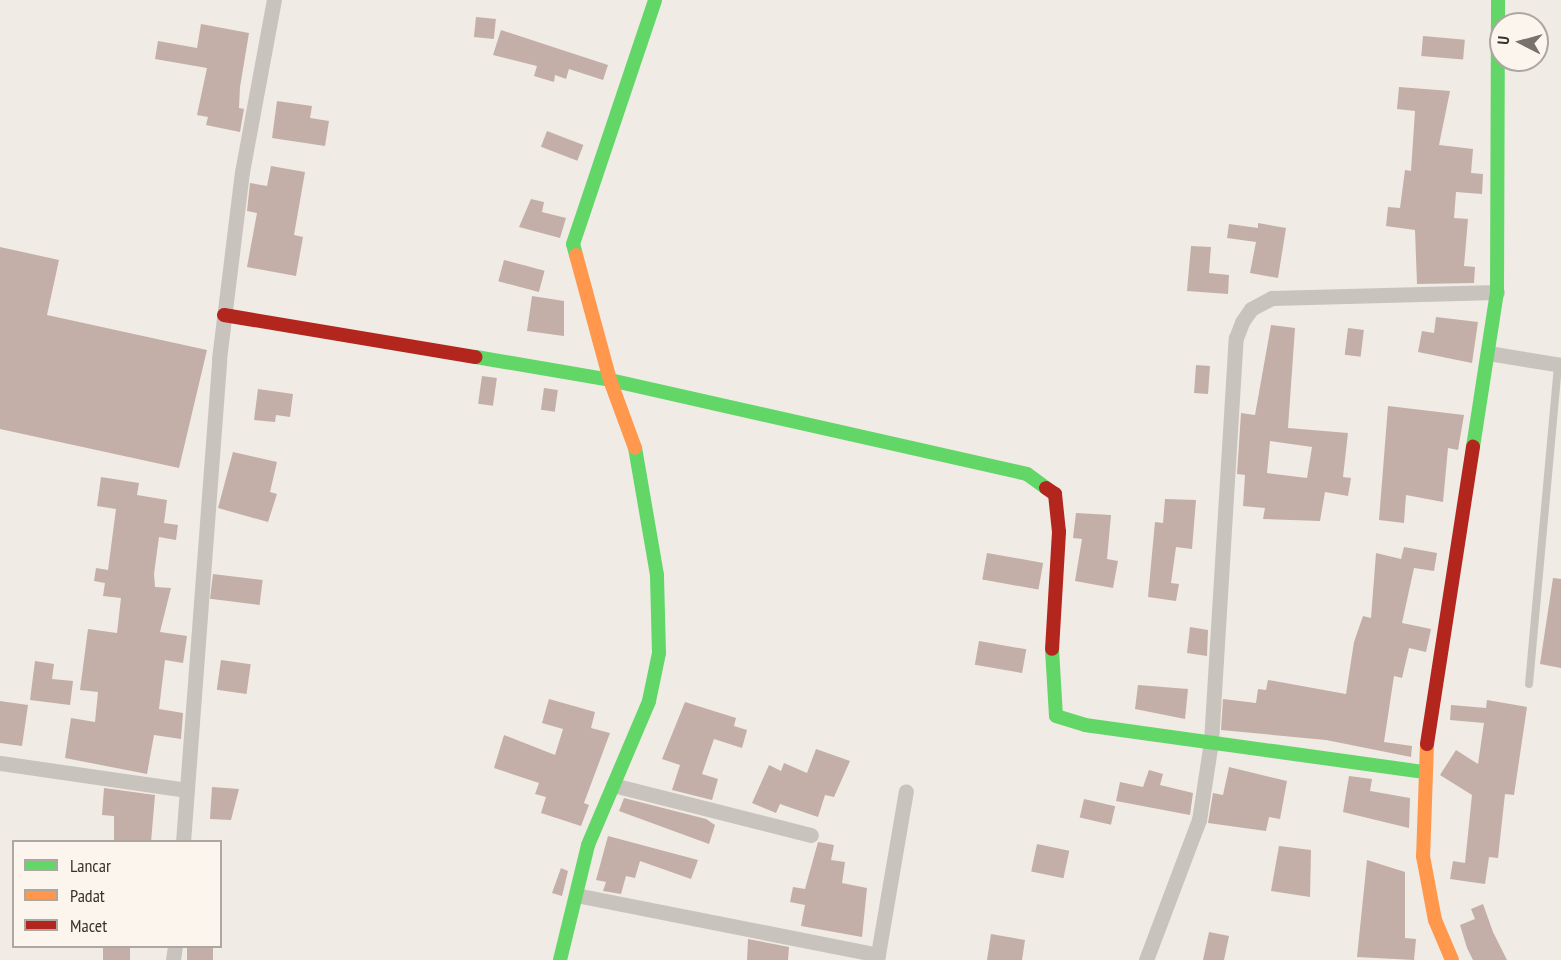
<!DOCTYPE html>
<style>
body{margin:0}
#map{position:relative;width:1561px;height:960px;overflow:hidden;background:#f0ebe5;font-family:"PT Sans Narrow",sans-serif}
div>[style]{position:absolute}
[style*='--x']{left:calc(var(--x)*1px);top:calc(var(--y)*1px);width:calc(var(--w)*1px);rotate:calc(var(--a)*1deg)}
.building>*{inset:0;background:#c3afa7;transform-origin:0 0}
.lane>*{height:8px;margin:-4px;padding:0 4px;transform-origin:4px;border-radius:4px;background:#c9c3be}
.street>*{height:15px;margin:-7.5px;padding:0 7.5px;transform-origin:7.5px;border-radius:7.5px;background:#c9c3be}
.fast>*{height:14px;margin:-7px;padding:0 7px;transform-origin:7px;border-radius:7px;background:#63d668}
.slow>*{height:14px;margin:-7px;padding:0 7px;transform-origin:7px;border-radius:7px;background:#ff974d}
.jam>*{height:14px;margin:-7px;padding:0 7px;transform-origin:7px;border-radius:7px;background:#b3261e}
span{translate:-50% -50%;white-space:nowrap;text-align:center;line-height:1.15;-webkit-text-stroke:6px #fbf5ee;paint-order:stroke}
.legend{position:absolute;left:12px;top:840px;width:210px;height:108px;box-sizing:border-box;background:#fbf5ee;border:2px solid #aea6a0;margin:0;padding:8px 10px;list-style:none;font-size:18px;color:#3b302b}
.legend li{display:flex;align-items:center;gap:12px;height:30px}
.legend b{width:30px;border:2px solid #aea6a0}
.north{position:absolute;left:1489px;top:12px;width:60px;height:60px;box-sizing:border-box;background:#fbf5ee;border:2px solid #aea6a0;border-radius:50%;rotate:276deg;font-size:16px;font-weight:700;line-height:24px;text-align:center;color:#3b302b}
.north::after{content:'';display:block;margin:auto;width:21px;height:27px;background:#7a716c;clip-path:polygon(50% 0,100% 100%,50% 72%,0 100%)}
</style>
<div id="map">
<div class="building">
<div style="left:476px;top:17px;width:20px;height:20px;rotate:6deg"></div>
<div style="clip-path:polygon(201px 24px,249px 33px,240px 87px,239px 108px,244px 109px,240px 132px,206px 125px,208px 117px,197px 115px,207px 68px,155px 59px,158px 41px,197px 48px)"></div>
<div style="clip-path:polygon(501px 30px,608px 65px,603px 80px,569px 69px,566px 79px,555px 75px,554px 82px,534px 76px,537px 66px,493px 55px)"></div>
<div style="left:1423px;top:36px;width:42px;height:20px;rotate:5deg"></div>
<div style="clip-path:polygon(1399px 87px,1450px 91px,1439px 145px,1473px 149px,1471px 173px,1483px 174px,1482px 194px,1456px 192px,1454px 218px,1468px 219px,1464px 266px,1475px 267px,1474px 283px,1417px 284px,1415px 230px,1386px 226px,1388px 207px,1400px 208px,1405px 170px,1411px 171px,1415px 111px,1397px 109px)"></div>
<div style="clip-path:polygon(277px 101px,312px 106px,310px 118px,329px 121px,325px 146px,272px 138px)"></div>
<div style="left:547px;top:131px;width:39px;height:17px;rotate:21deg"></div>
<div style="clip-path:polygon(271px 166px,305px 172px,294px 235px,303px 237px,296px 276px,247px 267px,257px 213px,247px 211px,250px 183px,267px 186px)"></div>
<div style="clip-path:polygon(531px 199px,544px 202px,542px 212px,566px 218px,560px 238px,519px 227px)"></div>
<div style="clip-path:polygon(1258px 223px,1286px 228px,1278px 278px,1250px 273px,1256px 242px,1227px 238px,1229px 224px,1258px 228px)"></div>
<div style="clip-path:polygon(1191px 246px,1211px 247px,1209px 273px,1229px 275px,1228px 294px,1187px 291px)"></div>
<div style="clip-path:polygon(0 247px,59px 260px,47px 315px,207px 350px,179px 468px,0 429px)"></div>
<div style="left:504px;top:260px;width:42px;height:22px;rotate:15deg"></div>
<div style="clip-path:polygon(532px 296px,564px 301px,564px 336px,527px 331px)"></div>
<div style="clip-path:polygon(1436px 317px,1478px 322px,1472px 363px,1418px 352px,1422px 331px,1434px 333px)"></div>
<div style="clip-path:polygon(evenodd,1271px 325px,1295px 328px,1288px 428px,1348px 433px,1343px 477px,1351px 478px,1348px 496px,1325px 492px,1320px 521px,1263px 519px,1265px 508px,1243px 506px,1245px 475px,1237px 474px,1241px 413px,1255px 415px,1271px 325px,1270px 441px,1312px 447px,1307px 478px,1267px 473px,1270px 441px)"></div>
<div style="left:1348px;top:328px;width:16px;height:27px;rotate:7deg"></div>
<div style="left:1196px;top:365px;width:14px;height:28px;rotate:4deg"></div>
<div style="left:482px;top:376px;width:15px;height:28px;rotate:8deg"></div>
<div style="left:544px;top:388px;width:14px;height:22px;rotate:8deg"></div>
<div style="clip-path:polygon(258px 389px,293px 394px,290px 417px,276px 415px,275px 422px,254px 420px)"></div>
<div style="clip-path:polygon(1388px 406px,1464px 415px,1458px 450px,1448px 448px,1443px 502px,1406px 495px,1404px 523px,1379px 520px)"></div>
<div style="clip-path:polygon(233px 452px,277px 462px,270px 492px,277px 494px,268px 522px,218px 508px)"></div>
<div style="clip-path:polygon(101px 477px,139px 483px,137px 495px,167px 500px,164px 523px,178px 525px,176px 540px,159px 537px,154px 574px,155px 587px,171px 588px,160px 632px,187px 636px,183px 663px,165px 660px,159px 709px,183px 713px,181px 739px,154px 735px,147px 774px,65px 758px,71px 718px,95px 722px,98px 692px,80px 690px,88px 629px,117px 633px,121px 598px,103px 596px,105px 583px,94px 581px,96px 568px,108px 570px,116px 509px,97px 506px)"></div>
<div style="clip-path:polygon(1165px 499px,1196px 500px,1192px 549px,1176px 547px,1171px 583px,1179px 584px,1176px 601px,1148px 597px,1155px 522px,1163px 523px)"></div>
<div style="clip-path:polygon(1076px 513px,1111px 515px,1107px 559px,1118px 561px,1113px 588px,1075px 581px,1082px 539px,1073px 538px)"></div>
<div style="clip-path:polygon(1404px 547px,1437px 553px,1434px 571px,1414px 568px,1402px 623px,1431px 629px,1426px 652px,1409px 648px,1402px 678px,1394px 676px,1384px 742px,1412px 746px,1411px 757px,1326px 740px,1221px 730px,1223px 699px,1256px 703px,1258px 689px,1266px 690px,1268px 680px,1346px 694px,1354px 642px,1363px 616px,1371px 618px,1376px 553px,1401px 559px)"></div>
<div style="left:987px;top:553px;width:57px;height:27px;rotate:10deg"></div>
<div style="left:213px;top:574px;width:50px;height:25px;rotate:7deg"></div>
<div style="clip-path:polygon(1553px 578px,1561px 579px,1561px 668px,1540px 664px)"></div>
<div style="clip-path:polygon(1190px 627px,1208px 630px,1207px 656px,1187px 653px)"></div>
<div style="left:979px;top:641px;width:48px;height:24px;rotate:10deg"></div>
<div style="left:221px;top:660px;width:30px;height:30px;rotate:8deg"></div>
<div style="clip-path:polygon(35px 661px,54px 664px,52px 679px,73px 681px,70px 705px,30px 700px)"></div>
<div style="clip-path:polygon(1138px 685px,1188px 689px,1185px 719px,1135px 709px)"></div>
<div style="clip-path:polygon(549px 699px,595px 712px,591px 728px,610px 733px,584px 803px,589px 805px,581px 826px,541px 813px,546px 797px,535px 794px,539px 783px,494px 768px,504px 735px,555px 755px,563px 729px,542px 723px)"></div>
<div style="clip-path:polygon(1487px 700px,1527px 707px,1514px 795px,1505px 794px,1498px 858px,1489px 857px,1485px 884px,1450px 879px,1453px 861px,1465px 863px,1472px 795px,1440px 775px,1456px 750px,1478px 764px,1484px 723px,1450px 720px,1451px 705px,1486px 708px)"></div>
<div style="clip-path:polygon(0 701px,28px 705px,22px 746px,0 743px)"></div>
<div style="clip-path:polygon(685px 702px,736px 718px,734px 726px,747px 730px,742px 748px,714px 739px,702px 774px,718px 779px,712px 800px,672px 790px,680px 765px,662px 759px)"></div>
<div style="clip-path:polygon(816px 749px,850px 761px,834px 797px,825px 795px,818px 817px,780px 804px,776px 813px,752px 803px,769px 765px,781px 771px,784px 763px,807px 773px)"></div>
<div style="clip-path:polygon(1229px 767px,1287px 781px,1280px 819px,1269px 817px,1266px 831px,1208px 823px,1213px 793px,1223px 795px)"></div>
<div style="clip-path:polygon(1149px 770px,1163px 774px,1160px 785px,1193px 793px,1190px 815px,1116px 801px,1120px 782px,1143px 787px)"></div>
<div style="clip-path:polygon(1349px 776px,1372px 779px,1370px 791px,1410px 798px,1409px 828px,1343px 812px)"></div>
<div style="clip-path:polygon(212px 787px,239px 789px,231px 820px,210px 819px)"></div>
<div style="clip-path:polygon(104px 788px,155px 795px,151px 842px,114px 842px,114px 816px,102px 815px)"></div>
<div style="clip-path:polygon(624px 798px,706px 819px,715px 825px,709px 844px,619px 811px)"></div>
<div style="left:1084px;top:799px;width:32px;height:19px;rotate:13deg"></div>
<div style="clip-path:polygon(608px 836px,698px 860px,691px 879px,640px 861px,635px 878px,626px 876px,621px 894px,603px 891px,606px 882px,596px 880px)"></div>
<div style="clip-path:polygon(818px 842px,834px 845px,831px 860px,845px 862px,842px 883px,867px 888px,862px 937px,801px 926px,805px 905px,790px 902px,793px 887px,805px 889px)"></div>
<div style="left:1037px;top:844px;width:33px;height:28px;rotate:12deg"></div>
<div style="clip-path:polygon(1279px 846px,1311px 850px,1310px 897px,1271px 891px)"></div>
<div style="clip-path:polygon(1367px 860px,1405px 872px,1405px 938px,1416px 939px,1414px 960px,1357px 957px)"></div>
<div style="clip-path:polygon(561px 868px,568px 871px,562px 896px,552px 893px)"></div>
<div style="clip-path:polygon(1483px 904px,1493px 932px,1507px 960px,1473px 960px,1467px 948px,1460px 925px,1475px 919px,1471px 909px)"></div>
<div style="clip-path:polygon(1209px 932px,1229px 936px,1224px 960px,1203px 960px)"></div>
<div style="clip-path:polygon(991px 934px,1025px 940px,1022px 960px,987px 960px)"></div>
<div style="clip-path:polygon(748px 939px,789px 947px,788px 960px,747px 960px)"></div>
<div style="left:103px;top:946px;width:27px;height:14px"></div>
<div style="left:187px;top:946px;width:26px;height:14px"></div>
</div>
<div class="lane">
<div style="--x:1529;--y:684;--w:321;--a:-84.8"></div>
</div>
<div class="street">
<div style="--x:1488;--y:353;--w:74;--a:9.3"></div>
<div style="--x:0;--y:763;--w:189;--a:8.2"></div>
<div style="--x:613;--y:785;--w:204;--a:14.2"></div>
<div style="--x:183;--y:842;--w:484;--a:-85.7"></div>
<div style="--x:219;--y:359;--w:188;--a:-83"></div>
<div style="--x:242;--y:172;--w:175;--a:-79.5"></div>
<div style="--x:576;--y:895;--w:308;--a:11.2"></div>
<div style="--x:173;--y:960;--w:14;--a:-82"></div>
<div style="--x:877;--y:960;--w:171;--a:-80.3"></div>
<div style="--x:1146;--y:960;--w:150;--a:-69.3"></div>
<div style="--x:1199;--y:820;--w:79;--a:-81.3"></div>
<div style="--x:1211;--y:742;--w:405;--a:-86.5"></div>
<div style="--x:1236;--y:338;--w:17;--a:-69"></div>
<div style="--x:1242;--y:322;--w:16;--a:-55"></div>
<div style="--x:1251;--y:309;--w:24;--a:-28"></div>
<div style="--x:1272;--y:298;--w:225;--a:-1.5"></div>
</div>
<div class="fast">
<div style="--x:576;--y:255;--w:11;--a:-105"></div>
<div style="--x:573;--y:244;--w:257;--a:-71.4"></div>
<div style="--x:476;--y:357;--w:136;--a:9.7"></div>
<div style="--x:610;--y:380;--w:427;--a:12.7"></div>
<div style="--x:1027;--y:474;--w:24;--a:36"></div>
<div style="--x:1473;--y:447;--w:157;--a:-81.2"></div>
<div style="--x:1497;--y:292;--w:292;--a:-89.8"></div>
<div style="--x:1052;--y:649;--w:67;--a:86.6"></div>
<div style="--x:1056;--y:716;--w:30;--a:17"></div>
<div style="--x:1085;--y:725;--w:341;--a:7.9"></div>
<div style="--x:560;--y:960;--w:118;--a:-76.3"></div>
<div style="--x:588;--y:845;--w:156;--a:-67"></div>
<div style="--x:649;--y:701;--w:49;--a:-78.2"></div>
<div style="--x:659;--y:653;--w:78;--a:-91.5"></div>
<div style="--x:657;--y:575;--w:129;--a:-99.8"></div>
</div>
<div class="slow">
<div style="--x:576;--y:255;--w:130;--a:74.8"></div>
<div style="--x:610;--y:380;--w:72;--a:69.8"></div>
<div style="--x:1427;--y:744;--w:112;--a:92"></div>
<div style="--x:1423;--y:856;--w:65;--a:79.4"></div>
<div style="--x:1435;--y:920;--w:43;--a:67"></div>
</div>
<div class="jam">
<div style="--x:224;--y:315;--w:255;--a:9.5"></div>
<div style="--x:1046;--y:488;--w:11;--a:34"></div>
<div style="--x:1055;--y:494;--w:38;--a:84"></div>
<div style="--x:1059;--y:532;--w:117;--a:93.4"></div>
<div style="--x:1427;--y:744;--w:301;--a:-81.2"></div>
</div>
<ul class="legend">
<li><b style="height:8px;background:#63d668"></b>Lancar</li>
<li><b style="height:8px;background:#ff974d"></b>Padat</li>
<li><b style="height:8px;background:#b3261e"></b>Macet</li>
</ul>
<div class="north">U</div>
</div>
